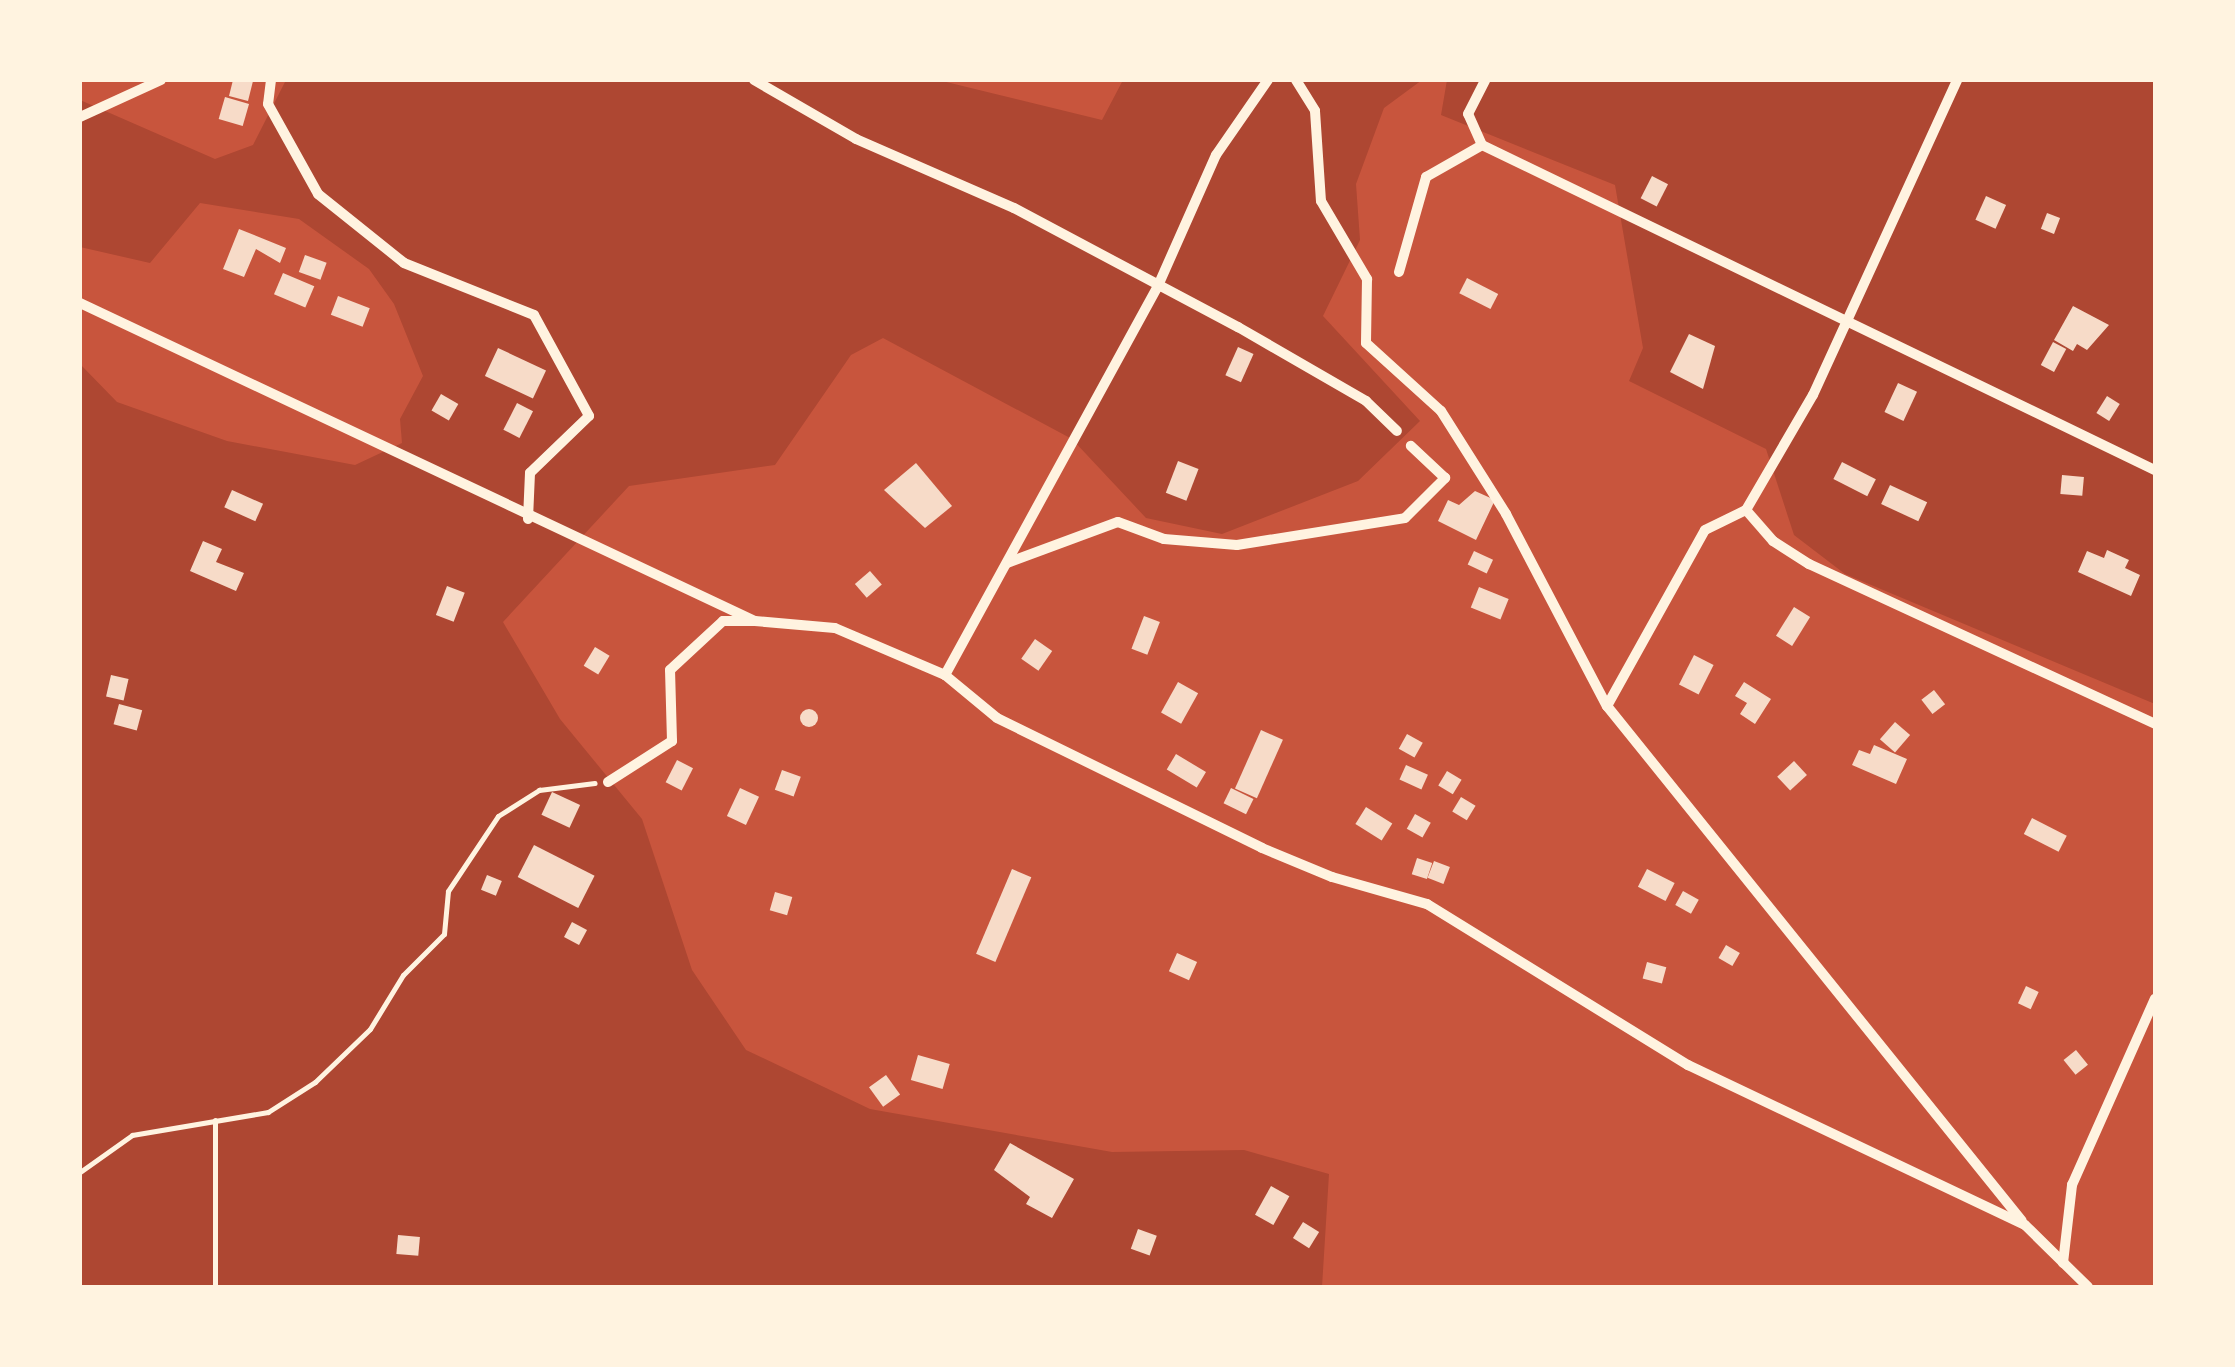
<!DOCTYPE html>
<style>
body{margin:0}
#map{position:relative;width:2235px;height:1367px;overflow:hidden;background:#c8553d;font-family:Mulish,sans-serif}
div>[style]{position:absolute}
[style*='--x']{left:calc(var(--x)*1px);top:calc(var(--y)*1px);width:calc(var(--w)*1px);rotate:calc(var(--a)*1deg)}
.green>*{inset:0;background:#ae4732}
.building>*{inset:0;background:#f7dbc8;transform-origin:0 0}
.round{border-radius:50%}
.path>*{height:5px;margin:-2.5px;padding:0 2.5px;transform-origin:2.5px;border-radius:2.5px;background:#fff3e0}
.minor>*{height:10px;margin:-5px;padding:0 5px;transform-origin:5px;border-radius:5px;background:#fff3e0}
span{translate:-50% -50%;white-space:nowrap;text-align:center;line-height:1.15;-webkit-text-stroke:9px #fff3e0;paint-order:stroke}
.frame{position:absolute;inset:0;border:82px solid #fff3e0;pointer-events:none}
</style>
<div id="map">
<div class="green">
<div style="clip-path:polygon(286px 80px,938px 80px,1102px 120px,1123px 80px,1422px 80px,1384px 108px,1356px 184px,1360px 240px,1323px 316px,1420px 421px,1358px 481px,1222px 534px,1146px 518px,1072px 439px,883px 338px,851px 355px,775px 465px,629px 486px,503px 622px,560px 719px,642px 819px,692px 970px,746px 1050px,870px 1109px,1112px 1152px,1244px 1150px,1329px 1174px,1322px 1287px,80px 1287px,80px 364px,117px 402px,227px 441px,355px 465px,402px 443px,400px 419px,423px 376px,394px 304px,369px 269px,299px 219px,200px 203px,150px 263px,80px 247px,80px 100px,215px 159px,253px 145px)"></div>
<div style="clip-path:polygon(1447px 80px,2155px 80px,2155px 704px,1845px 574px,1794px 535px,1766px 449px,1629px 381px,1643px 348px,1615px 185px,1441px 115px)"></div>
</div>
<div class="building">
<div style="clip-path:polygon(233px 80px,253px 81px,248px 101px,229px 96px)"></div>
<div style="left:225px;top:97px;width:25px;height:23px;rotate:16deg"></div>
<div style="left:1652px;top:176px;width:18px;height:25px;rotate:27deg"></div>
<div style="left:1986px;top:196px;width:22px;height:26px;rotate:24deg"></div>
<div style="left:2047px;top:213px;width:14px;height:17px;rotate:21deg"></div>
<div style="clip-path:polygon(239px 229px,286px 248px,280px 263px,256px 249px,244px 277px,223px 269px)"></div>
<div style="left:305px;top:255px;width:23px;height:18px;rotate:20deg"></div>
<div style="left:283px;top:273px;width:34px;height:23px;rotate:23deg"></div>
<div style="left:1467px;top:278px;width:35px;height:17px;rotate:27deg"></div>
<div style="left:338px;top:296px;width:34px;height:20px;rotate:21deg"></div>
<div style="clip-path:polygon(2073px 306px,2109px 325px,2087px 350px,2077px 344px,2073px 351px,2054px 340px)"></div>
<div style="clip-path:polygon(1689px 334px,1715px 346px,1703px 389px,1670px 372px)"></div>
<div style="left:2053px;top:342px;width:15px;height:26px;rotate:28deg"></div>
<div style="left:1238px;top:347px;width:17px;height:31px;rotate:24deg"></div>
<div style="left:498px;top:348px;width:53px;height:31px;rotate:25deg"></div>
<div style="left:1898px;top:383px;width:21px;height:32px;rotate:25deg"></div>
<div style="left:441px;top:394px;width:20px;height:19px;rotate:30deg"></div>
<div style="left:2107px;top:396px;width:15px;height:20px;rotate:32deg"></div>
<div style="left:517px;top:403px;width:18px;height:30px;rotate:27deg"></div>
<div style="left:1178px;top:461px;width:22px;height:34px;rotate:21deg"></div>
<div style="left:1842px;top:462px;width:38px;height:19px;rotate:27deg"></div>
<div style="clip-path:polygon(916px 463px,952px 506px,925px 528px,884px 490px)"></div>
<div style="left:2062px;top:475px;width:22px;height:19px;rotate:5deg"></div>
<div style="left:1890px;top:485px;width:41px;height:21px;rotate:25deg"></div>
<div style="left:232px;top:490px;width:34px;height:19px;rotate:24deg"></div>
<div style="clip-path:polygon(1475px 491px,1495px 500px,1476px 540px,1438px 521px,1448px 500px,1459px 505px)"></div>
<div style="clip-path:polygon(203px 541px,222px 549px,216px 562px,244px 573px,236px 591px,190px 571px)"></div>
<div style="clip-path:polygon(2107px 550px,2129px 560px,2125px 568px,2140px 575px,2131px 596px,2078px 572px,2087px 551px,2104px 558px)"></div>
<div style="left:1474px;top:551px;width:21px;height:15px;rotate:25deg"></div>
<div style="left:870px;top:571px;width:18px;height:20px;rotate:49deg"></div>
<div style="left:447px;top:586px;width:19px;height:31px;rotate:21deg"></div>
<div style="left:1479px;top:587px;width:32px;height:22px;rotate:22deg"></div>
<div style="left:1794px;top:607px;width:19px;height:34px;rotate:32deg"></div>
<div style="left:1144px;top:616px;width:17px;height:35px;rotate:21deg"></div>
<div style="left:1035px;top:639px;width:21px;height:24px;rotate:35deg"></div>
<div style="left:595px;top:647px;width:17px;height:22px;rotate:31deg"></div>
<div style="left:1694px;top:655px;width:22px;height:33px;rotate:27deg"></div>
<div style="left:111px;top:675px;width:18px;height:22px;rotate:13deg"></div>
<div style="left:1178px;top:682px;width:23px;height:35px;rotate:29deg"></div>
<div style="clip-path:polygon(1744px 682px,1771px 699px,1755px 724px,1740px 714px,1747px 703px,1735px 696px)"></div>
<div style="left:1934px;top:690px;width:18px;height:16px;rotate:52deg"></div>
<div style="left:119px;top:704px;width:24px;height:21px;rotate:15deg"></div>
<div class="round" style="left:800px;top:709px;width:18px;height:18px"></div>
<div style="left:1895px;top:722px;width:20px;height:23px;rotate:41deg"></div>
<div style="left:1261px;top:730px;width:24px;height:64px;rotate:24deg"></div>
<div style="left:1407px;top:734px;width:18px;height:17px;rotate:29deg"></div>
<div style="clip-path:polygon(1874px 745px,1907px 759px,1896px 784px,1852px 765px,1859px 750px,1870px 754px)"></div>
<div style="left:1176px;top:754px;width:35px;height:18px;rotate:31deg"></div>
<div style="left:677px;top:760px;width:18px;height:25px;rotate:27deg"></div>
<div style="left:1794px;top:761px;width:19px;height:23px;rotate:47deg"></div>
<div style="left:1406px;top:765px;width:24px;height:16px;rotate:24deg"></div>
<div style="left:782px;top:770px;width:20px;height:21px;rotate:20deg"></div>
<div style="left:1447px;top:771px;width:17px;height:17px;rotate:31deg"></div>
<div style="left:740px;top:788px;width:21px;height:31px;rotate:25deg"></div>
<div style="left:1231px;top:788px;width:25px;height:17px;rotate:26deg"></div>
<div style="left:552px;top:792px;width:31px;height:25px;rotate:25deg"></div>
<div style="left:1461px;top:797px;width:17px;height:17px;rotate:31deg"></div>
<div style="left:1366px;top:807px;width:31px;height:20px;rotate:32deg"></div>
<div style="left:1415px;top:814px;width:18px;height:17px;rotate:29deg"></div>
<div style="left:2032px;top:818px;width:39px;height:18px;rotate:27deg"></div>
<div style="left:534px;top:845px;width:68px;height:36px;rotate:27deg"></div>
<div style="left:1417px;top:858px;width:16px;height:17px;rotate:18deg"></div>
<div style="left:1434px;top:861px;width:17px;height:18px;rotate:21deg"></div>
<div style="left:1012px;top:869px;width:21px;height:92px;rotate:23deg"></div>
<div style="left:1647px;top:869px;width:31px;height:20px;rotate:27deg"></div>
<div style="left:487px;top:875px;width:16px;height:16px;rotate:22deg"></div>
<div style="left:1683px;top:891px;width:18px;height:16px;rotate:29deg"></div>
<div style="left:775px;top:892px;width:18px;height:19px;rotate:16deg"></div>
<div style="left:572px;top:922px;width:17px;height:17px;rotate:28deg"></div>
<div style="left:1726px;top:945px;width:16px;height:15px;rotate:30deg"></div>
<div style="left:1177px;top:953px;width:22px;height:20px;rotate:24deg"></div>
<div style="left:1647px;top:962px;width:20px;height:17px;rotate:15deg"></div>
<div style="left:2026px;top:986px;width:14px;height:19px;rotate:25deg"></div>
<div style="left:2076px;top:1050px;width:19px;height:16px;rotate:51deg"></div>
<div style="left:918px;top:1055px;width:33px;height:26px;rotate:16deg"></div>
<div style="left:886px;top:1075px;width:24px;height:21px;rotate:54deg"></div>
<div style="clip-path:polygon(1010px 1143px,1074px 1179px,1052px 1218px,1026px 1204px,1030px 1197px,994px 1170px)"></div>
<div style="left:1271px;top:1186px;width:21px;height:33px;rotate:29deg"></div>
<div style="left:1303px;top:1222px;width:19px;height:19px;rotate:32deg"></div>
<div style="left:1138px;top:1229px;width:20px;height:21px;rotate:20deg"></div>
<div style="left:398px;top:1235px;width:22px;height:19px;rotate:5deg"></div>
</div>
<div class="path">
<div style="--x:215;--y:1120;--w:167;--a:90"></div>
<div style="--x:80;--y:1172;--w:64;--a:-35.4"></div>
<div style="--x:132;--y:1135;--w:138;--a:-9.6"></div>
<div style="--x:268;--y:1112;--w:56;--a:-32.6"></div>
<div style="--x:315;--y:1082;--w:76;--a:-43.9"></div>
<div style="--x:370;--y:1029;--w:63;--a:-58.6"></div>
<div style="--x:403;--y:975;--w:58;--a:-45"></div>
<div style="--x:444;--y:934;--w:43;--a:-84.7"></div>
<div style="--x:448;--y:891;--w:90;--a:-56.3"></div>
<div style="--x:498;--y:816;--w:49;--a:-32.4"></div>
<div style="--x:539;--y:790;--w:56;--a:-7.1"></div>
</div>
<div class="minor">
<div style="--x:271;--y:80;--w:24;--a:97"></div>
<div style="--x:268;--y:104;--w:103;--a:60.9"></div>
<div style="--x:318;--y:194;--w:110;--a:38.7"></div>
<div style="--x:404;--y:263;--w:140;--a:21.8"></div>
<div style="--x:534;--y:315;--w:115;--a:61.4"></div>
<div style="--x:589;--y:416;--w:82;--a:136"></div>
<div style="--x:530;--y:473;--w:46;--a:92.5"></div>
<div style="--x:754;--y:80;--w:118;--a:30"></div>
<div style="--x:856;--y:139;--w:172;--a:23.6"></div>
<div style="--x:1014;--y:208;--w:254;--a:28"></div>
<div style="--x:1238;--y:327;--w:148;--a:30"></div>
<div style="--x:1366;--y:401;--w:43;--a:44.1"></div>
<div style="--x:1296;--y:80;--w:36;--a:58"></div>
<div style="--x:1315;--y:111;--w:90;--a:86.2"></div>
<div style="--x:1321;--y:201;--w:91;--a:59.5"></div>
<div style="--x:1367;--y:279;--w:64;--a:90.9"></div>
<div style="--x:1366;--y:343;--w:101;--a:42.2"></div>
<div style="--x:1441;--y:411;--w:122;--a:57.7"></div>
<div style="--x:1506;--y:514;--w:217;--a:62.3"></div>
<div style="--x:1607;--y:706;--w:661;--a:51.14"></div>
<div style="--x:80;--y:117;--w:89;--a:-24.6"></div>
<div style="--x:1482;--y:145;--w:747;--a:25.78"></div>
<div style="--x:1399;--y:272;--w:99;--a:-74.1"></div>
<div style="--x:1426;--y:177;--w:64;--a:-29.7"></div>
<div style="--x:1482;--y:145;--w:34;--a:-114"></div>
<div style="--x:1468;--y:114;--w:38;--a:-63"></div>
<div style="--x:80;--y:303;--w:746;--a:25.23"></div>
<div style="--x:755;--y:621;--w:80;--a:5"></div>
<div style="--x:835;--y:628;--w:120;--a:23.1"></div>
<div style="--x:945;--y:675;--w:67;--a:39.6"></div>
<div style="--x:997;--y:718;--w:295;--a:26.1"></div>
<div style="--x:1262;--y:848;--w:76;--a:22.5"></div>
<div style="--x:1332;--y:877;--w:99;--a:15.9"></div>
<div style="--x:1427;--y:904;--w:307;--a:31.7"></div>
<div style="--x:1688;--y:1065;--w:373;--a:25.4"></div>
<div style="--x:2025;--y:1225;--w:88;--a:44.5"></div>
<div style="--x:1746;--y:510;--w:41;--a:48.9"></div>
<div style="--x:1773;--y:541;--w:43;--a:32.6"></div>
<div style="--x:1809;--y:564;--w:381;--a:24.8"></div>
<div style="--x:1007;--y:563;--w:118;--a:-20.3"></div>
<div style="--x:1118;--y:522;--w:49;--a:20.3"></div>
<div style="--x:1164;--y:539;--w:73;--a:4.7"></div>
<div style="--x:1237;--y:545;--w:170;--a:-9.1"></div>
<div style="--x:1405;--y:518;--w:57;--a:-45"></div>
<div style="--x:1445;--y:478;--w:47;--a:-136.7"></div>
<div style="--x:945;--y:675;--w:441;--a:-61.3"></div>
<div style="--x:1157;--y:288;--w:145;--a:-66.1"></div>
<div style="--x:1216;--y:155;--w:91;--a:-55.3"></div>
<div style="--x:1607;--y:706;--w:201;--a:-60.9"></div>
<div style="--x:1705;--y:530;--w:46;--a:-26"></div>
<div style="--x:1746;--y:510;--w:133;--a:-59.8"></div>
<div style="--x:1813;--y:395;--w:346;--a:-65.4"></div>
<div style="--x:608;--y:782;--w:76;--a:-32.6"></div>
<div style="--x:672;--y:741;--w:71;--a:-91.6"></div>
<div style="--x:670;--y:670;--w:72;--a:-42.8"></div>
<div style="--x:723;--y:621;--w:31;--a:0"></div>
<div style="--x:2063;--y:1263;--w:79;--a:-83.4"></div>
<div style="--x:2072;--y:1185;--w:204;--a:-66"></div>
</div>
<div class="frame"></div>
</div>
